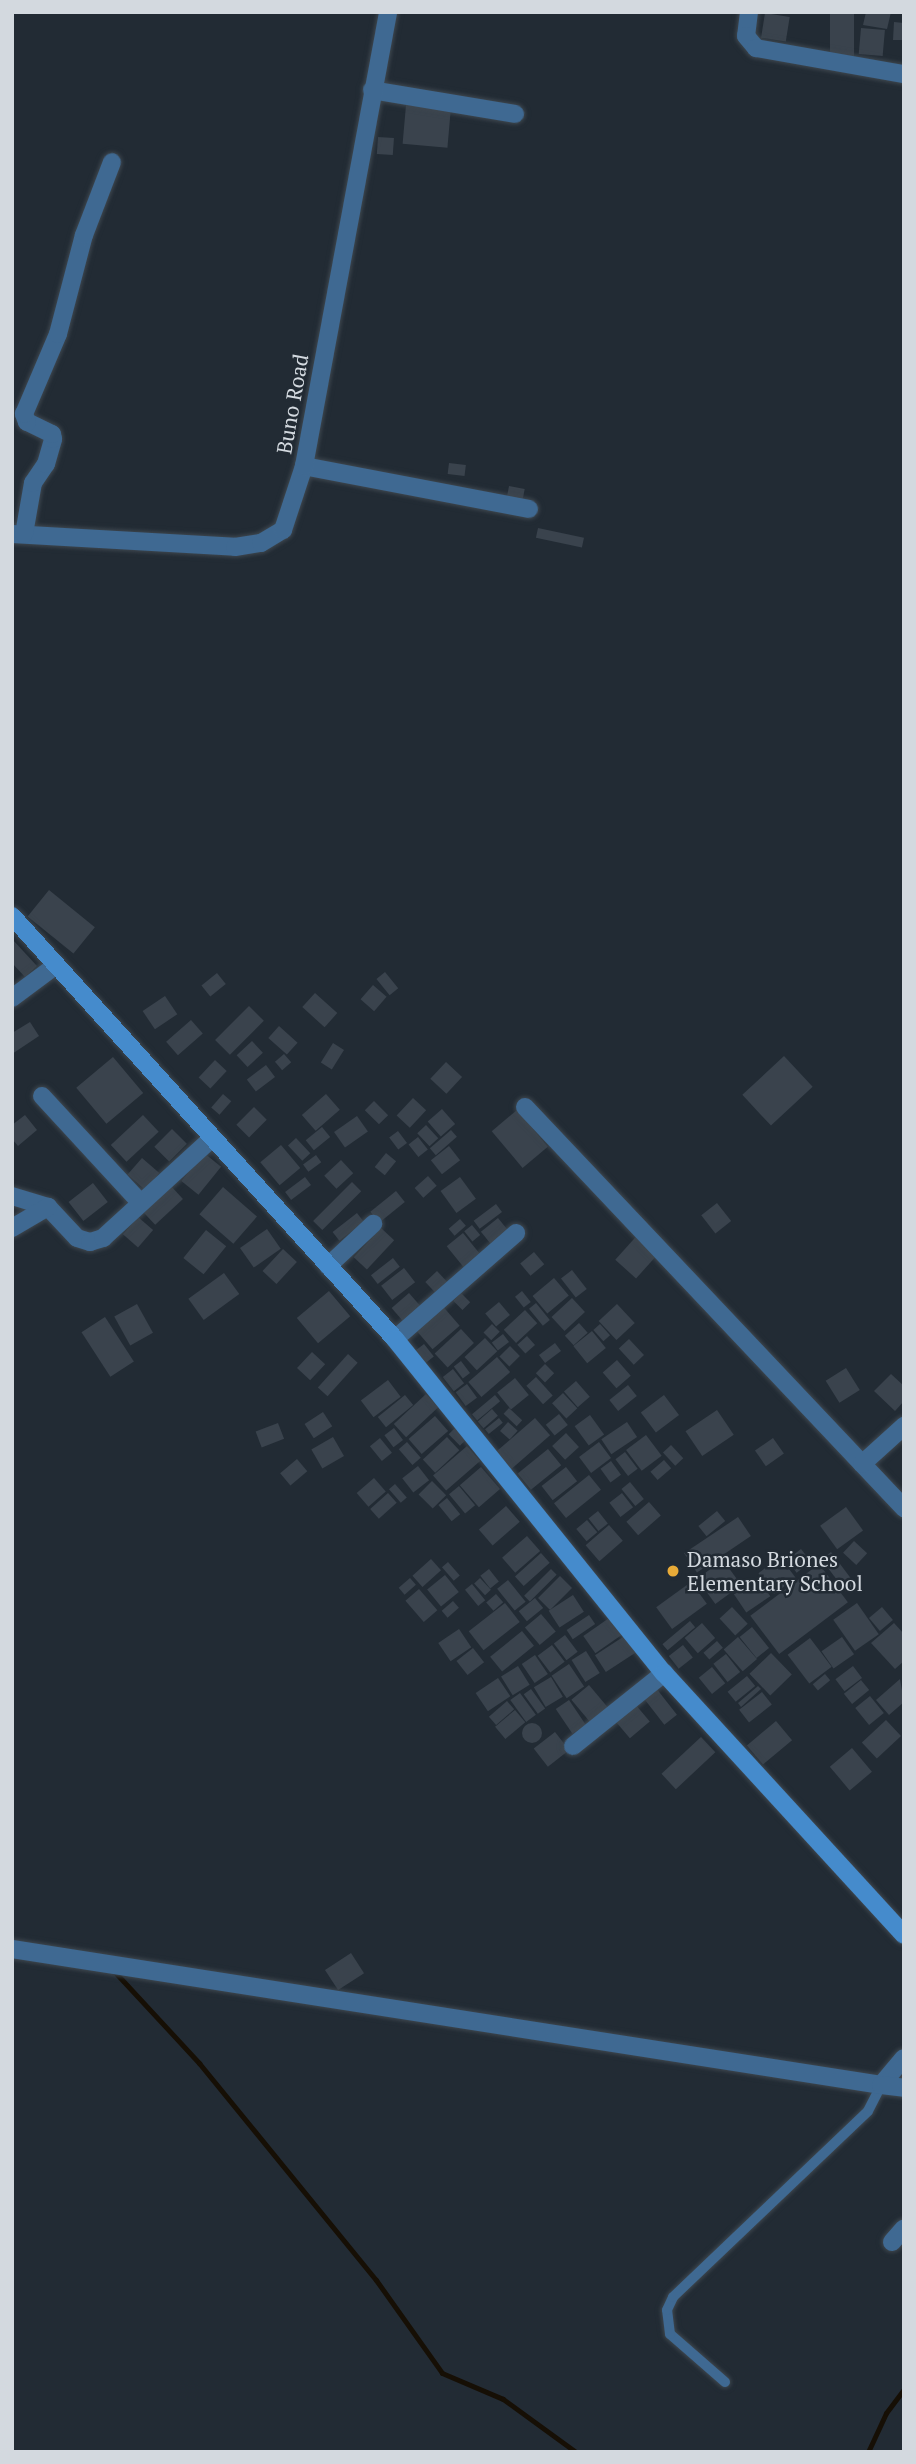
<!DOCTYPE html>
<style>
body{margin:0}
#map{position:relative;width:916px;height:2464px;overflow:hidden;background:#222b34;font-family:"PT Serif",serif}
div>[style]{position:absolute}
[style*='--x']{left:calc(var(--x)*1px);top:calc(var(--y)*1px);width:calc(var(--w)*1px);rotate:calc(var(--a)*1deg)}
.stream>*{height:5px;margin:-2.5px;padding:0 2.5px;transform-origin:2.5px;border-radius:2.5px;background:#160f05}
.building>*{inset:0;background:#3a434d;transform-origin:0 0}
.round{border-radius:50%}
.roads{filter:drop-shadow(0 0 2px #3e474f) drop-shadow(0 0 2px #3e474f)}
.lane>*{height:10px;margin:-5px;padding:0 5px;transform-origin:5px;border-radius:5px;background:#3f6992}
.street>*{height:18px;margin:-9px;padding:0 9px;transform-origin:9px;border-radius:9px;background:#3f6992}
.secondary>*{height:18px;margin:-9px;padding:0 9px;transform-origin:9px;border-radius:9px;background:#458bcc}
.dots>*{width:19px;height:19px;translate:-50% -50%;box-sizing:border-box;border:4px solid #222b34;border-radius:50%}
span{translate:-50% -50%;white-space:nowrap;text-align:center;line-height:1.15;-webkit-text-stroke:5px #222b34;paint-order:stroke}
.street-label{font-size:21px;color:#d3d9df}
.poi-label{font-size:21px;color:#d3d9df}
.left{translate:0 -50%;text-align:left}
.frame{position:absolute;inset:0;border:14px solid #d3d9df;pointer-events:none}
</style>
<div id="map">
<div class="stream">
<div style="--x:113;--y:1970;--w:127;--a:47.2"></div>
<div style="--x:199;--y:2063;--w:280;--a:50.8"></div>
<div style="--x:376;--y:2280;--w:114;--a:54.6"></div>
<div style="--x:442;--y:2373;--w:66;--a:23.1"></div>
<div style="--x:503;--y:2399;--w:90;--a:36"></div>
<div style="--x:868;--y:2452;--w:43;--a:-65.2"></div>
<div style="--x:886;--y:2413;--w:30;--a:-53"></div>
</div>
<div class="building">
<div style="left:830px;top:12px;width:24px;height:45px"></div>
<div style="clip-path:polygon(866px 12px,891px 12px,887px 29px,863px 25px)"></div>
<div style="left:765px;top:13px;width:25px;height:25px;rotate:9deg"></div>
<div style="clip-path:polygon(894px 22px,904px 23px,904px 40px,893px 40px)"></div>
<div style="left:861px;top:28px;width:24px;height:26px;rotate:5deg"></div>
<div style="left:406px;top:105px;width:45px;height:39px;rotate:5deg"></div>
<div style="left:378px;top:137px;width:16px;height:17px;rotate:4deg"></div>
<div style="left:449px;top:463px;width:17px;height:11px;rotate:7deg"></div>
<div style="left:509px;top:486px;width:16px;height:13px;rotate:11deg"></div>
<div style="left:538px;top:528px;width:47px;height:10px;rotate:12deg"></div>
<div style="left:49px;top:890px;width:59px;height:34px;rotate:39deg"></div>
<div style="clip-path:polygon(12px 939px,37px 966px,25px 977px,12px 963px)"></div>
<div style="left:385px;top:972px;width:21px;height:11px;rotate:51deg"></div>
<div style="left:217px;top:973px;width:14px;height:20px;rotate:51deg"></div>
<div style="left:373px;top:985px;width:18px;height:19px;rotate:41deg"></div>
<div style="left:315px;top:993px;width:30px;height:19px;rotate:42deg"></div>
<div style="left:165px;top:996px;width:22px;height:27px;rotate:56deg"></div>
<div style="left:249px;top:1006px;width:21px;height:48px;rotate:45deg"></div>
<div style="left:191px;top:1020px;width:18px;height:33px;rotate:49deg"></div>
<div style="clip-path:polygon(30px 1022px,39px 1036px,12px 1054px,12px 1033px)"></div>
<div style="left:279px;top:1026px;width:25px;height:16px;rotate:42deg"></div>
<div style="left:252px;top:1041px;width:16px;height:21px;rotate:47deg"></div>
<div style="left:333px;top:1043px;width:13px;height:23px;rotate:32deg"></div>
<div style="left:284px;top:1054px;width:11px;height:12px;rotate:49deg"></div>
<div style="left:784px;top:1056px;width:42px;height:57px;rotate:47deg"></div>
<div style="left:113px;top:1057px;width:47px;height:48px;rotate:50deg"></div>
<div style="left:215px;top:1060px;width:16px;height:24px;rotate:43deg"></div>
<div style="left:446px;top:1062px;width:22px;height:23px;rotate:43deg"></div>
<div style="left:266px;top:1065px;width:15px;height:24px;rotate:53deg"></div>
<div style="left:223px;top:1094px;width:11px;height:18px;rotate:41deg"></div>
<div style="left:326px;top:1094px;width:21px;height:32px;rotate:49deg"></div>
<div style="left:413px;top:1098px;width:18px;height:24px;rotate:43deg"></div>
<div style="left:374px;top:1101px;width:20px;height:13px;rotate:45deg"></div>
<div style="left:254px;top:1107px;width:18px;height:25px;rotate:45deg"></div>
<div style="left:442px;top:1109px;width:20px;height:19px;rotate:49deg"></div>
<div style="left:517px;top:1110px;width:48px;height:33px;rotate:50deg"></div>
<div style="clip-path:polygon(25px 1115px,37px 1130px,18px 1146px,12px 1139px,12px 1125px)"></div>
<div style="left:143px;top:1115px;width:23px;height:44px;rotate:47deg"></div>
<div style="left:357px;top:1116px;width:19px;height:28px;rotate:55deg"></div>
<div style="left:426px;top:1125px;width:18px;height:12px;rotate:47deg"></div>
<div style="left:322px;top:1127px;width:13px;height:21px;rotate:51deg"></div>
<div style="left:172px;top:1129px;width:21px;height:25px;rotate:45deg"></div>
<div style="left:451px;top:1130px;width:9px;height:28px;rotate:49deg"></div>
<div style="left:398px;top:1131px;width:15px;height:11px;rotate:53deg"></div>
<div style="left:418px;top:1137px;width:16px;height:12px;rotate:52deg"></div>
<div style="left:296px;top:1138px;width:21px;height:11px;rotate:47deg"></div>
<div style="left:281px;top:1145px;width:30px;height:27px;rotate:50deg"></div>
<div style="left:449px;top:1146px;width:18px;height:23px;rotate:52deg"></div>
<div style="left:204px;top:1153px;width:22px;height:36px;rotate:39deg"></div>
<div style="left:386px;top:1153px;width:13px;height:18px;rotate:39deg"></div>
<div style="left:316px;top:1155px;width:9px;height:16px;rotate:54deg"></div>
<div style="left:142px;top:1158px;width:23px;height:22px;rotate:41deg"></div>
<div style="left:341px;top:1160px;width:18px;height:23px;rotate:47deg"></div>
<div style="left:428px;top:1176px;width:13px;height:18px;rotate:48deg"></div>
<div style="left:305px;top:1177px;width:10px;height:25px;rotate:53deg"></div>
<div style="left:460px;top:1177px;width:27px;height:24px;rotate:54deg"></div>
<div style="left:352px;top:1182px;width:13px;height:55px;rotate:45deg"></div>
<div style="left:93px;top:1183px;width:24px;height:31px;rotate:52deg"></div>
<div style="left:170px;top:1185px;width:19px;height:38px;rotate:47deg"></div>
<div style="left:223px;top:1187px;width:45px;height:36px;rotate:41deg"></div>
<div style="left:396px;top:1191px;width:14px;height:33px;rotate:51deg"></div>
<div style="left:717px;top:1203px;width:23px;height:20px;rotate:52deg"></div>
<div style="left:496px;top:1204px;width:10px;height:28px;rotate:53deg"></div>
<div style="left:357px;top:1213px;width:11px;height:31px;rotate:52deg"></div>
<div style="left:138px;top:1217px;width:20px;height:23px;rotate:41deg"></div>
<div style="left:498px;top:1218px;width:19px;height:22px;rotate:51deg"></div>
<div style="left:460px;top:1219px;width:9px;height:15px;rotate:49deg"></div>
<div style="left:472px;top:1225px;width:13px;height:10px;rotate:51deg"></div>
<div style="left:381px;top:1228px;width:18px;height:40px;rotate:43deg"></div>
<div style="left:267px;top:1229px;width:24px;height:33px;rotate:55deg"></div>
<div style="left:206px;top:1230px;width:26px;height:36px;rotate:39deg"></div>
<div style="left:642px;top:1230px;width:28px;height:40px;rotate:42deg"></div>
<div style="left:463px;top:1233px;width:27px;height:21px;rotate:51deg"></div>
<div style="left:283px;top:1249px;width:19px;height:30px;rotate:43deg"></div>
<div style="left:534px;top:1252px;width:16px;height:18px;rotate:50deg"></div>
<div style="left:393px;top:1258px;width:11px;height:28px;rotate:52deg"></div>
<div style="left:404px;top:1268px;width:18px;height:29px;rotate:52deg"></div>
<div style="left:572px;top:1270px;width:24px;height:14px;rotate:52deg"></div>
<div style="left:437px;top:1271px;width:21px;height:16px;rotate:47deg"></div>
<div style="left:224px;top:1273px;width:26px;height:44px;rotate:54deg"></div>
<div style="left:554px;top:1278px;width:23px;height:28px;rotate:50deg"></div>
<div style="left:329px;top:1291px;width:33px;height:42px;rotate:50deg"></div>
<div style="left:522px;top:1291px;width:14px;height:9px;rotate:51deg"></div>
<div style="left:409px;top:1293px;width:18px;height:23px;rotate:49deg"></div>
<div style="left:461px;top:1293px;width:13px;height:11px;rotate:45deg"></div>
<div style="left:572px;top:1298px;width:19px;height:28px;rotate:47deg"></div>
<div style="left:499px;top:1302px;width:17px;height:18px;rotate:50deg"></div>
<div style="left:440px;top:1303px;width:30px;height:36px;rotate:49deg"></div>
<div style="left:536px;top:1303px;width:22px;height:9px;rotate:51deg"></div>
<div style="left:137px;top:1304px;width:33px;height:26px;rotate:61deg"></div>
<div style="left:617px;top:1304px;width:26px;height:25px;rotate:47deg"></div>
<div style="left:525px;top:1310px;width:18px;height:29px;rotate:47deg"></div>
<div style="left:105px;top:1317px;width:53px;height:28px;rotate:57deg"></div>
<div style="left:579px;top:1323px;width:13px;height:19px;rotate:48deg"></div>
<div style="left:492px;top:1324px;width:11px;height:12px;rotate:45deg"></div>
<div style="left:600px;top:1324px;width:15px;height:9px;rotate:48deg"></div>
<div style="left:461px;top:1329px;width:19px;height:36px;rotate:47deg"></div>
<div style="left:592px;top:1331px;width:22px;height:24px;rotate:51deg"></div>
<div style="left:503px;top:1334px;width:10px;height:14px;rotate:53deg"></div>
<div style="left:527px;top:1336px;width:12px;height:13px;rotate:48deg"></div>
<div style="left:485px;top:1338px;width:18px;height:28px;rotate:47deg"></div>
<div style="left:629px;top:1339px;width:22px;height:14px;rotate:47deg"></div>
<div style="left:555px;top:1343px;width:10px;height:20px;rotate:53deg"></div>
<div style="left:424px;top:1344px;width:16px;height:14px;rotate:52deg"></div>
<div style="left:510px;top:1346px;width:14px;height:15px;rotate:45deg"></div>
<div style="left:312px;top:1352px;width:18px;height:22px;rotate:43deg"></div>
<div style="left:348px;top:1354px;width:13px;height:45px;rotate:42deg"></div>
<div style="left:497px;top:1357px;width:20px;height:38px;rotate:49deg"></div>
<div style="left:617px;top:1360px;width:21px;height:19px;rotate:49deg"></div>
<div style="left:461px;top:1361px;width:15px;height:9px;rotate:53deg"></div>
<div style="left:545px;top:1364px;width:13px;height:13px;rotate:45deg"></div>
<div style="left:846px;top:1368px;width:26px;height:24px;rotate:58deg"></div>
<div style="left:453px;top:1369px;width:18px;height:13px;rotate:52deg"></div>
<div style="clip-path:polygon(891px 1374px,904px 1386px,904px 1401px,895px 1411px,874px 1391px)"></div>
<div style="left:536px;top:1377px;width:25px;height:13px;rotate:48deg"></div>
<div style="left:515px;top:1378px;width:22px;height:23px;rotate:51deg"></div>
<div style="left:388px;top:1380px;width:21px;height:34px;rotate:53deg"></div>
<div style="left:576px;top:1381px;width:21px;height:16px;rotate:49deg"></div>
<div style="left:467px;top:1384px;width:17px;height:14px;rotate:54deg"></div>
<div style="left:628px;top:1385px;width:14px;height:24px;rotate:51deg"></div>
<div style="left:563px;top:1393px;width:21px;height:15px;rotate:47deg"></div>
<div style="left:426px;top:1394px;width:18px;height:44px;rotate:47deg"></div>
<div style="left:405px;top:1395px;width:13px;height:35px;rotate:51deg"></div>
<div style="left:495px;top:1395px;width:8px;height:30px;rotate:50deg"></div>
<div style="left:664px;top:1395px;width:25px;height:29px;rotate:53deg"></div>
<div style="left:509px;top:1408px;width:18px;height:8px;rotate:43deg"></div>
<div style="left:492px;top:1409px;width:9px;height:19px;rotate:49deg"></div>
<div style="left:717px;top:1410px;width:30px;height:38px;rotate:56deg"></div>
<div style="left:323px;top:1412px;width:17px;height:22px;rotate:57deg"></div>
<div style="left:559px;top:1414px;width:14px;height:17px;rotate:51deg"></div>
<div style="left:590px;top:1415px;width:24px;height:19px;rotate:54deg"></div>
<div style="left:435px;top:1416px;width:20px;height:35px;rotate:49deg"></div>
<div style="left:499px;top:1418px;width:6px;height:18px;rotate:51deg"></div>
<div style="left:535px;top:1418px;width:23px;height:52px;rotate:49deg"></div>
<div style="left:508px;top:1422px;width:13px;height:12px;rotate:42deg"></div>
<div style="left:627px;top:1422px;width:18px;height:31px;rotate:56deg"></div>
<div style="left:278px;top:1423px;width:17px;height:24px;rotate:69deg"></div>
<div style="left:394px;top:1428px;width:15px;height:12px;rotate:53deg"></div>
<div style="left:455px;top:1428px;width:16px;height:9px;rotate:45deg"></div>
<div style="left:566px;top:1433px;width:19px;height:19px;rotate:47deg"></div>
<div style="left:646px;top:1435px;width:26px;height:25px;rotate:53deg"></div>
<div style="left:333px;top:1437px;width:22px;height:25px;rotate:60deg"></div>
<div style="left:447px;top:1437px;width:18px;height:33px;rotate:47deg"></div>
<div style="left:380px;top:1438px;width:19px;height:13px;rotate:51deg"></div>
<div style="left:773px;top:1438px;width:19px;height:22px;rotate:55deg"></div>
<div style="left:407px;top:1442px;width:21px;height:11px;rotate:49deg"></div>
<div style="left:599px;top:1442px;width:20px;height:25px;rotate:53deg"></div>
<div style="left:671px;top:1445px;width:18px;height:11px;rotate:47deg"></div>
<div style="left:467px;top:1446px;width:20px;height:45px;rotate:49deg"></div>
<div style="left:548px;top:1449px;width:21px;height:39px;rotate:51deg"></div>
<div style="left:625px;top:1452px;width:21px;height:12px;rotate:53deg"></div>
<div style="left:297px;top:1459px;width:16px;height:22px;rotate:50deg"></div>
<div style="left:664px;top:1460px;width:11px;height:18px;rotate:49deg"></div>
<div style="left:611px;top:1461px;width:17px;height:13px;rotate:54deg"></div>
<div style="left:418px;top:1466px;width:18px;height:20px;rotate:52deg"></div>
<div style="left:481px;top:1467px;width:29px;height:28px;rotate:49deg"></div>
<div style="left:566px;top:1467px;width:18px;height:31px;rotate:52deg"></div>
<div style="left:589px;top:1475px;width:19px;height:45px;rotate:51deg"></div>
<div style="left:374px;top:1478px;width:18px;height:23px;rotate:49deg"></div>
<div style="left:432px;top:1481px;width:20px;height:19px;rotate:45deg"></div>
<div style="left:630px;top:1482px;width:22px;height:11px;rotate:51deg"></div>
<div style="left:395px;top:1484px;width:18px;height:8px;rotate:49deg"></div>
<div style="left:459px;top:1486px;width:25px;height:13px;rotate:50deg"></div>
<div style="left:388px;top:1493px;width:13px;height:24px;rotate:48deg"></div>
<div style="left:622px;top:1493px;width:18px;height:16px;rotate:52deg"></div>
<div style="left:447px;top:1498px;width:21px;height:11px;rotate:51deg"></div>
<div style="left:649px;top:1502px;width:18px;height:30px;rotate:49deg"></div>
<div style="left:506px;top:1506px;width:21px;height:36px;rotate:49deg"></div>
<div style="left:846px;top:1507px;width:29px;height:32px;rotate:54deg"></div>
<div style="left:598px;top:1511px;width:16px;height:12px;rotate:52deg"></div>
<div style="left:717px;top:1511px;width:13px;height:24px;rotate:51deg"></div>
<div style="left:738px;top:1517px;width:23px;height:65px;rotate:56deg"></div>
<div style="left:587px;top:1520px;width:16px;height:14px;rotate:50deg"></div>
<div style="left:609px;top:1525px;width:21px;height:31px;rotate:49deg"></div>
<div style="left:527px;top:1536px;width:20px;height:33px;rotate:49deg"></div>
<div style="left:854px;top:1541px;width:18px;height:16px;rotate:43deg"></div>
<div style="left:801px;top:1549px;width:16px;height:18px;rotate:52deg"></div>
<div style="left:831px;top:1552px;width:41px;height:12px;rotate:53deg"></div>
<div style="left:541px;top:1553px;width:13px;height:35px;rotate:48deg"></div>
<div style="left:780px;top:1557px;width:26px;height:27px;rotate:53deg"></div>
<div style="left:431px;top:1559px;width:15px;height:25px;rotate:48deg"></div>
<div style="left:723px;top:1560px;width:31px;height:32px;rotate:54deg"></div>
<div style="left:448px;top:1562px;width:18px;height:8px;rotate:49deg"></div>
<div style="left:819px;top:1564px;width:48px;height:86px;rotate:53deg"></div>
<div style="left:489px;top:1569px;width:16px;height:11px;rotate:52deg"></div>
<div style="left:551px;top:1569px;width:8px;height:38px;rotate:45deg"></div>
<div style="left:445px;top:1575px;width:22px;height:23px;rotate:51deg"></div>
<div style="left:560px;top:1576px;width:17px;height:31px;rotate:45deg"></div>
<div style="left:410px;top:1578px;width:9px;height:15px;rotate:49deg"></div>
<div style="left:480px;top:1578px;width:16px;height:8px;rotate:47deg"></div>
<div style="left:758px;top:1578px;width:22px;height:29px;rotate:56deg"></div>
<div style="left:508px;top:1580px;width:28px;height:14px;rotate:51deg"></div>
<div style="left:691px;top:1582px;width:27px;height:43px;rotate:54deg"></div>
<div style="left:472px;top:1584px;width:21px;height:9px;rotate:51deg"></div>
<div style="left:419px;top:1589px;width:28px;height:18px;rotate:49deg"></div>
<div style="left:496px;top:1594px;width:11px;height:13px;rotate:49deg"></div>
<div style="left:573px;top:1595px;width:20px;height:29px;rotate:57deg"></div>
<div style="left:535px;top:1598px;width:13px;height:21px;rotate:51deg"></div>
<div style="left:453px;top:1601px;width:9px;height:15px;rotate:49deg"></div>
<div style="left:505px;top:1603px;width:24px;height:46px;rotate:52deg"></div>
<div style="left:857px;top:1603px;width:38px;height:29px;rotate:55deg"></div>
<div style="left:732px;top:1607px;width:23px;height:17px;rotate:47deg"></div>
<div style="left:882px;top:1607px;width:17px;height:17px;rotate:50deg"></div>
<div style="left:541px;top:1614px;width:23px;height:21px;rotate:50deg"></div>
<div style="left:589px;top:1615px;width:11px;height:27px;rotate:56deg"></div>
<div style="left:612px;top:1616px;width:21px;height:35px;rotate:55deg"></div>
<div style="left:690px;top:1621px;width:8px;height:36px;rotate:50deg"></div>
<div style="left:702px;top:1623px;width:20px;height:23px;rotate:49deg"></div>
<div style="clip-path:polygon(894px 1623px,904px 1634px,904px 1661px,895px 1669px,871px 1643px)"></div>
<div style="left:752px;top:1627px;width:27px;height:16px;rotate:51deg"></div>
<div style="left:459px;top:1629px;width:22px;height:25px;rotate:56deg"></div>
<div style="left:522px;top:1631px;width:19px;height:41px;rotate:51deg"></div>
<div style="left:565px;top:1635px;width:21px;height:14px;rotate:53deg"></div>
<div style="left:626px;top:1635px;width:20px;height:37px;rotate:57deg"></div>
<div style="left:738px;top:1637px;width:29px;height:19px;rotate:49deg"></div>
<div style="left:842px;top:1637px;width:21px;height:25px;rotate:55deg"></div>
<div style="left:810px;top:1638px;width:36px;height:28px;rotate:53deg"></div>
<div style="left:717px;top:1641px;width:9px;height:18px;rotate:49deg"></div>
<div style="left:552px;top:1645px;width:21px;height:18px;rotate:53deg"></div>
<div style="left:683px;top:1645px;width:16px;height:18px;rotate:52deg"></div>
<div style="left:473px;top:1648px;width:18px;height:21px;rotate:52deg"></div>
<div style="left:586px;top:1651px;width:26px;height:17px;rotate:58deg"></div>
<div style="left:771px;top:1653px;width:30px;height:30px;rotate:46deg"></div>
<div style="left:726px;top:1654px;width:23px;height:16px;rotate:52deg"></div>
<div style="left:535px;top:1655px;width:23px;height:16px;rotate:56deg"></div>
<div style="left:569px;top:1664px;width:27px;height:21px;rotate:56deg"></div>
<div style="left:518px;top:1666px;width:22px;height:20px;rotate:58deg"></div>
<div style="left:853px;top:1666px;width:15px;height:22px;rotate:53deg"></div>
<div style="left:712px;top:1667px;width:21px;height:17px;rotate:51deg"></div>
<div style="left:825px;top:1674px;width:8px;height:16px;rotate:50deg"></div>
<div style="left:747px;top:1676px;width:13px;height:25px;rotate:51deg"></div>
<div style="left:551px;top:1677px;width:23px;height:20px;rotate:59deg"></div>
<div style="left:498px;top:1678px;width:22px;height:27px;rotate:56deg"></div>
<div style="clip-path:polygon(900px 1679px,904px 1702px,889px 1715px,876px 1700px)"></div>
<div style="left:861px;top:1680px;width:13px;height:22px;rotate:51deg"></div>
<div style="left:589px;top:1685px;width:31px;height:23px;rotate:50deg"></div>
<div style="clip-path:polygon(758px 1686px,761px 1689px,741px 1707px,738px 1703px)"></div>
<div style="left:656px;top:1688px;width:34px;height:16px;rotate:52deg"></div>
<div style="left:531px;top:1689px;width:24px;height:9px;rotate:54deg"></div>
<div style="left:762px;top:1692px;width:16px;height:29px;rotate:52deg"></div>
<div style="left:520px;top:1693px;width:27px;height:12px;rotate:54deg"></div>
<div style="left:870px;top:1696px;width:22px;height:19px;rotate:51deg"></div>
<div style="left:569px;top:1700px;width:30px;height:16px;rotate:56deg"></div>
<div style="left:507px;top:1701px;width:11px;height:24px;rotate:49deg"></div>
<div style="left:635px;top:1704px;width:23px;height:26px;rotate:50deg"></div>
<div style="left:515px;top:1710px;width:16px;height:26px;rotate:50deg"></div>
<div style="left:886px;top:1720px;width:22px;height:33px;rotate:47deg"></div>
<div style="left:776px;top:1721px;width:25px;height:38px;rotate:50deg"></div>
<div class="round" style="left:522px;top:1723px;width:20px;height:20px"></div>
<div style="left:555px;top:1732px;width:23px;height:27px;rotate:52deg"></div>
<div style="left:701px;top:1737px;width:21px;height:54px;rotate:47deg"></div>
<div style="left:852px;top:1748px;width:31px;height:29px;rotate:50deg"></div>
<div style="left:351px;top:1953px;width:24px;height:31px;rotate:57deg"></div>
</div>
<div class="roads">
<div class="lane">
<div style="--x:725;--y:2382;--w:73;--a:-138.9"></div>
<div style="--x:670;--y:2334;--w:24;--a:-97"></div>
<div style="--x:667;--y:2310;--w:14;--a:-65"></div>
<div style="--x:673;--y:2297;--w:269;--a:-43.6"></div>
<div style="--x:868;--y:2111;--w:29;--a:-63"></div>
</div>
<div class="street">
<div style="--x:749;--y:12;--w:24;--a:97"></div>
<div style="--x:746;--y:36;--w:16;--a:50"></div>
<div style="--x:756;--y:48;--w:150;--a:10"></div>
<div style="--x:372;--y:90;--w:145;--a:9.5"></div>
<div style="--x:304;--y:466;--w:229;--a:10.8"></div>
<div style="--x:12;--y:534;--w:223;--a:3.3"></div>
<div style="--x:235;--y:547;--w:26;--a:-9"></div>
<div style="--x:261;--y:543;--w:26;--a:-31"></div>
<div style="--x:283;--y:530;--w:67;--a:-71.8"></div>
<div style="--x:304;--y:466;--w:462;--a:-79.5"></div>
<div style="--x:24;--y:534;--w:52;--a:-80"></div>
<div style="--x:33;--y:483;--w:23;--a:-56"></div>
<div style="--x:46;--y:464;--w:26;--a:-74"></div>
<div style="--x:53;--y:439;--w:5;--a:-101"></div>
<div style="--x:52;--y:434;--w:28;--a:-154"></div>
<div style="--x:27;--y:422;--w:9;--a:-111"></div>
<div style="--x:24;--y:414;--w:87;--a:-67"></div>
<div style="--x:58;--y:334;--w:102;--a:-75.3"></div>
<div style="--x:84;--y:235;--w:78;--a:-69"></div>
<div style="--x:12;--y:998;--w:54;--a:-36.7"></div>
<div style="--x:42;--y:1096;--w:143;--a:47.3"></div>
<div style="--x:525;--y:1107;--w:552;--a:46.62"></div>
<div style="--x:12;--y:1196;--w:38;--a:17"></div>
<div style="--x:48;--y:1207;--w:42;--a:46.9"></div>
<div style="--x:77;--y:1238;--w:14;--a:17"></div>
<div style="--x:90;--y:1242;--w:14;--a:-17"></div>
<div style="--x:103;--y:1238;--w:148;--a:-42.5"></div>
<div style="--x:12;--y:1228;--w:42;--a:-30.3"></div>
<div style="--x:328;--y:1266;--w:62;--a:-43"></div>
<div style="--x:395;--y:1339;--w:161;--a:-41.2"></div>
<div style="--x:862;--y:1464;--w:57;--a:-42.1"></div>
<div style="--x:573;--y:1746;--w:117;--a:-38.7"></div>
<div style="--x:12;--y:1949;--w:880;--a:8.89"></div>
<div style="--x:881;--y:2085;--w:35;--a:-50"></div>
<div style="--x:881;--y:2085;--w:23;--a:7"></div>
<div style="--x:892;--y:2242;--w:18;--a:-49"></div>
</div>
<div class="secondary">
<div style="--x:12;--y:916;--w:571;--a:47.84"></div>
<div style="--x:395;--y:1339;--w:429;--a:51.2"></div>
<div style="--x:664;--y:1673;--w:355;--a:47.5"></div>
</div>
</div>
<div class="dots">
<div style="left:673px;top:1571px;background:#e9ab38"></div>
</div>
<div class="street-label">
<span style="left:292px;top:404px;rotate:-80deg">Buno Road</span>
</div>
<div class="poi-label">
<span class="left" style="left:687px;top:1571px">Damaso Briones<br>Elementary School</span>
</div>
<div class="frame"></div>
</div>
